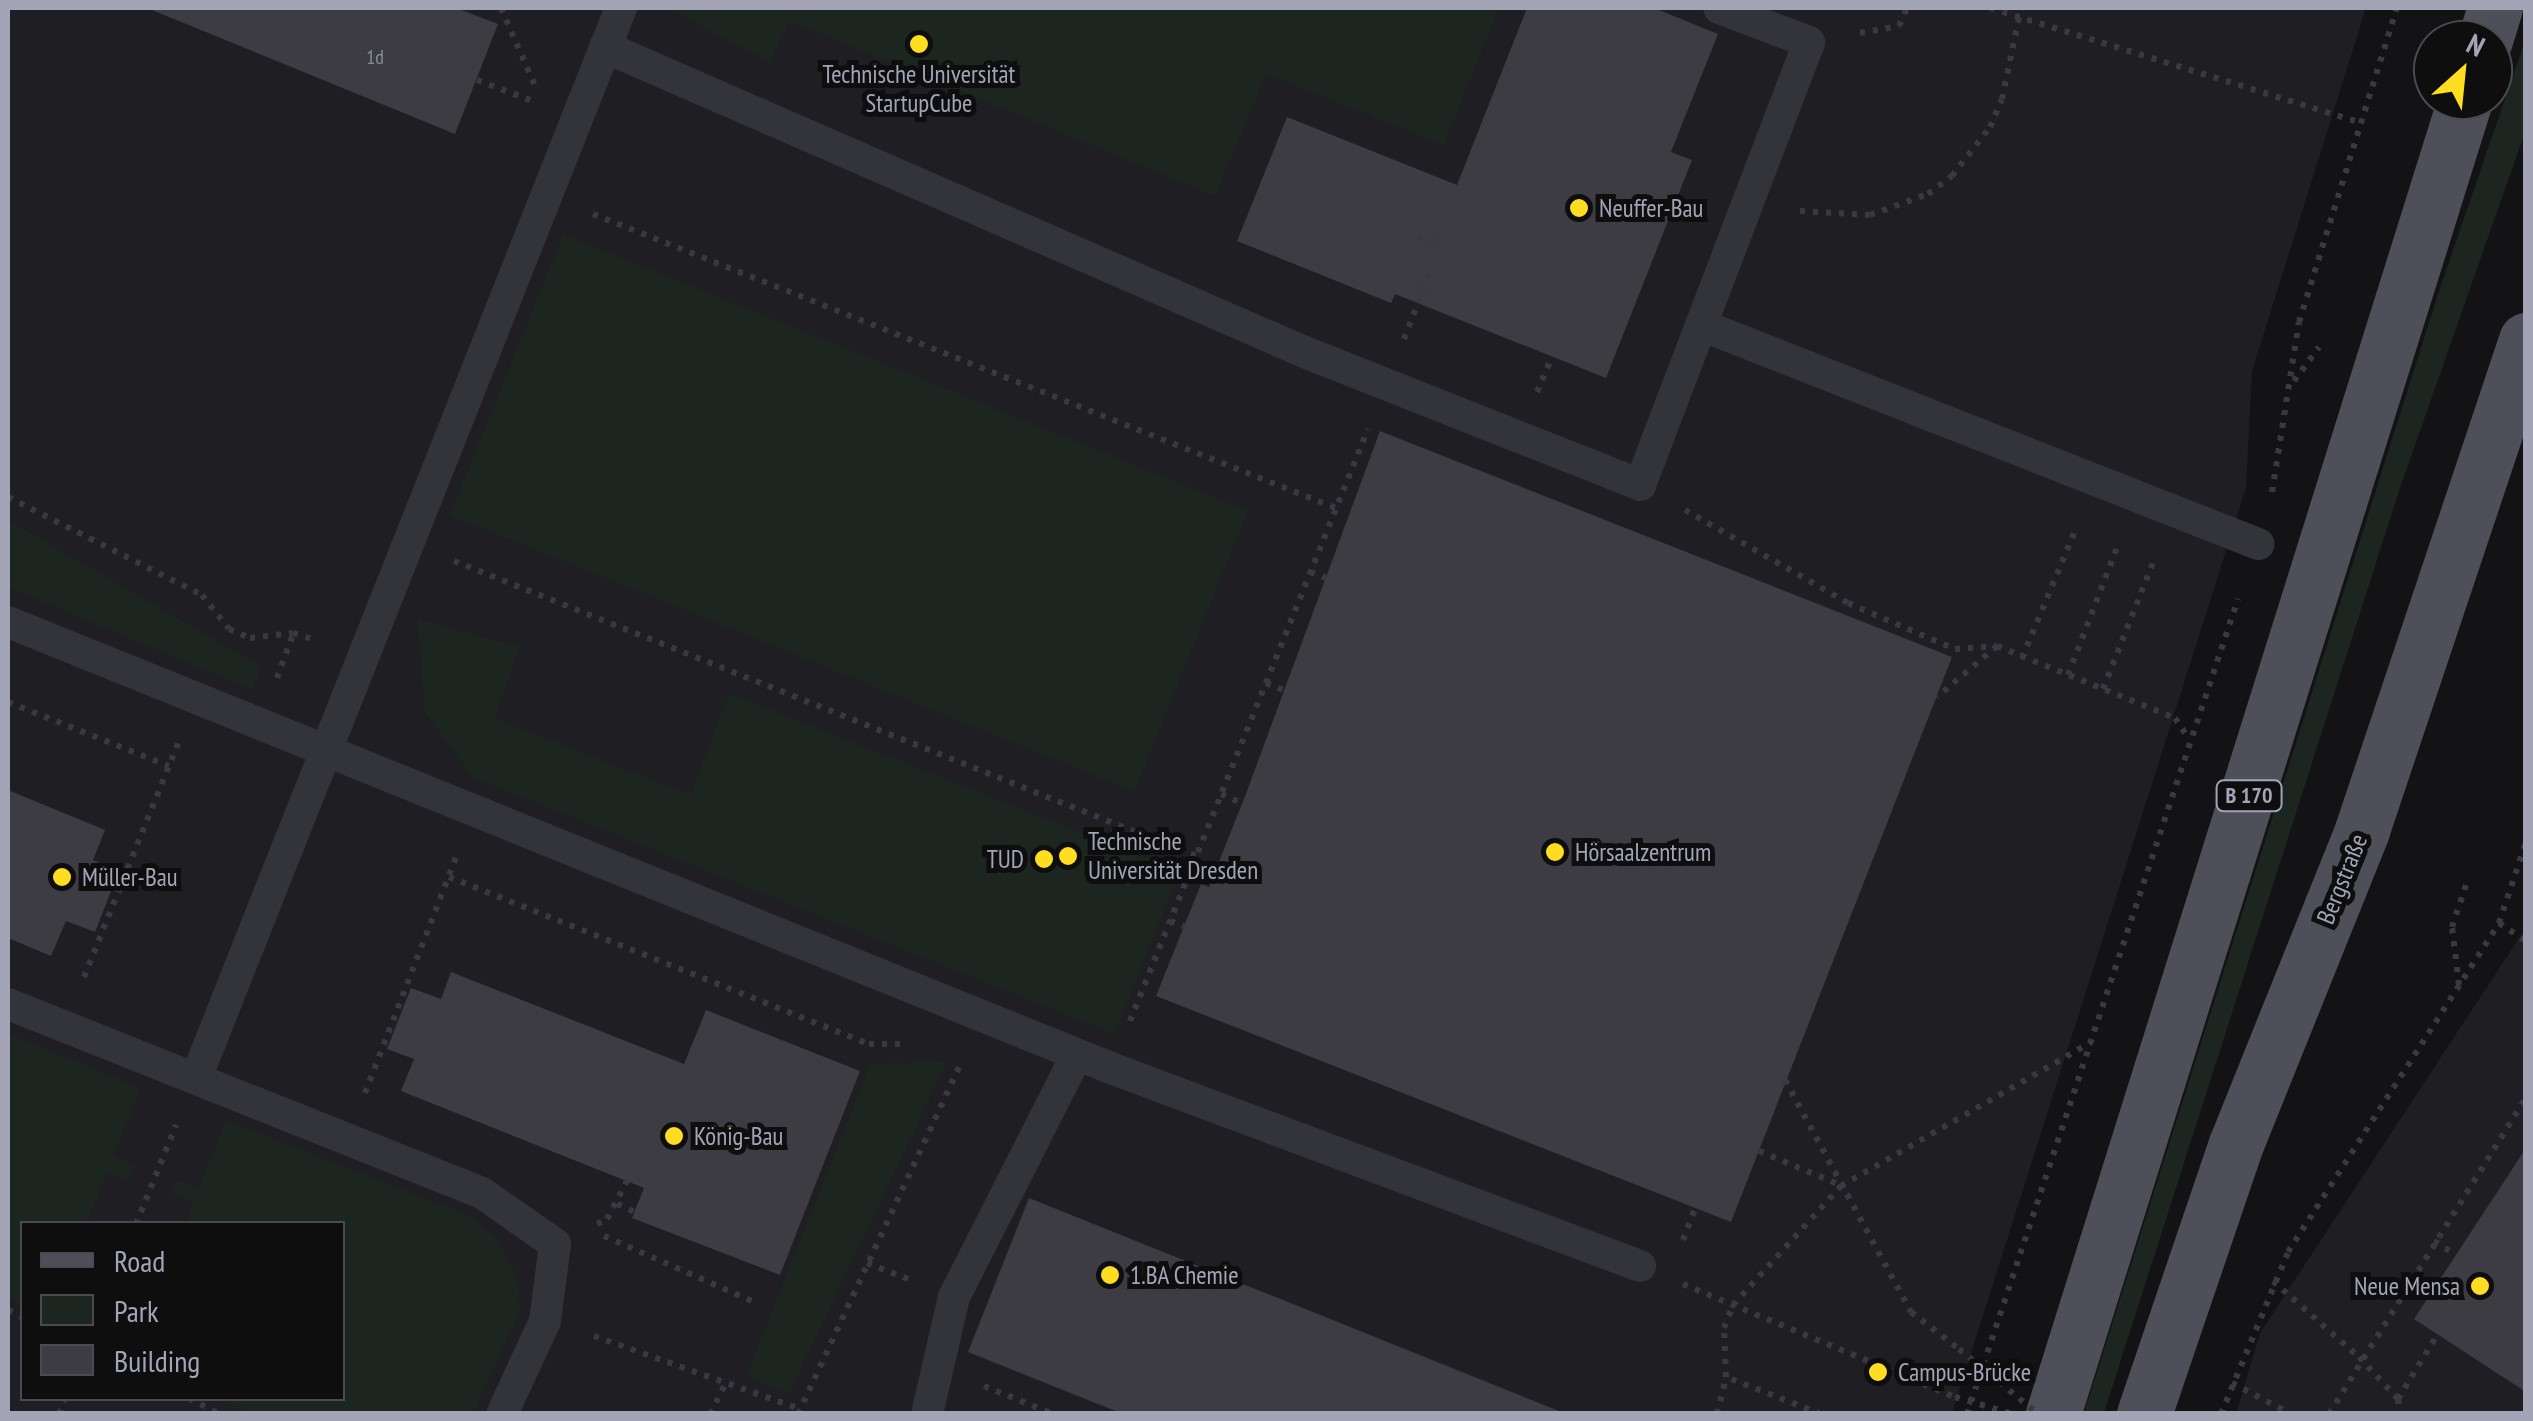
<!DOCTYPE html>
<meta charset="utf-8">
<style>
body{margin:0}
#map{position:relative;width:2533px;height:1421px;overflow:hidden;background:#131315;font-family:"PT Sans Narrow",sans-serif}
div>[style]{position:absolute}
[style*='--x']{left:calc(var(--x)*1px);top:calc(var(--y)*1px);width:calc(var(--w)*1px);rotate:calc(var(--a)*1deg)}
.built>*{inset:0;background:#1f1e22}
.green>*{inset:0;background:#1c251f;transform-origin:0 0}
.building>*{inset:0;background:#3c3c42}
.path>*{height:6px;margin-top:-3px;transform-origin:0;background:repeating-linear-gradient(90deg,#393a41 0 5px,transparent 0 13px)}
.service>*{height:32px;margin:-16px;padding:0 16px;transform-origin:16px;border-radius:16px;background:#33333a}
.primary>*{height:55px;margin:-27.5px;padding:0 27.5px;transform-origin:27.5px;border-radius:27.5px;background:#4f4f59}
.path-bridge>*{height:6px;margin-top:-3px;transform-origin:0;background:repeating-linear-gradient(90deg,#393a41 0 5px,transparent 0 13px)}
.dots>*{width:28px;height:28px;translate:-50% -50%;box-sizing:border-box;border:5px solid #0e0e0f;border-radius:50%}
span{translate:-50% -50%;white-space:nowrap;text-align:center;line-height:1.15;-webkit-text-stroke:10px #0e0e0f;paint-order:stroke}
.number-label{font-size:20px;color:#898b99}
.number-label span{-webkit-text-stroke-width:0}
.shield-label span{padding:2px 8px;background:#0e0e0f;border:2px solid;border-radius:8px;-webkit-text-stroke-width:0}
.shield-label{font-size:22px;color:#a3a5b6;font-weight:700}
.poi-label{font-size:25px;color:#a3a5b6}
.left{translate:0 -50%;text-align:left}
.right{translate:-100% -50%;text-align:right}
.street-label{font-size:25px;color:#a3a5b6}
.frame{position:absolute;inset:0;border:10px solid #a3a5b6;pointer-events:none}
.legend{position:absolute;left:20px;top:1221px;width:325px;height:180px;box-sizing:border-box;background:#0e0e0f;border:2px solid #4a4a52;margin:0;padding:12px 18px;list-style:none;font-size:30px;color:#a3a5b6}
.legend li{display:flex;align-items:center;gap:20px;height:50px}
.legend b{width:50px;border:2px solid #4a4a52}
.north{position:absolute;left:2413px;top:20px;width:100px;height:100px;box-sizing:border-box;background:#0e0e0f;border:2px solid #4a4a52;border-radius:50%;rotate:27deg;font-size:28px;font-weight:700;line-height:40px;text-align:center;color:#a3a5b6}
.north::after{content:'';display:block;margin:auto;width:35px;height:45px;background:#ffdd20;clip-path:polygon(50% 0,100% 100%,50% 72%,0 100%)}
</style>
<div id="map">
<div class="built">
<div style="clip-path:polygon(evenodd,8px 8px,2366px 8px,2252px 371px,2246px 488px,1952px 1413px,8px 1414px,8px 8px,22px 1224px,342px 1224px,342px 1398px,22px 1398px,22px 1224px)"></div>
<div style="clip-path:polygon(2525px 929px,2525px 1413px,2236px 1414px,2260px 1333px)"></div>
</div>
<div class="green">
<div style="clip-path:polygon(667px 8px,1499px 8px,1444px 145px,1267px 74px,1215px 196px,790px 21px,769px 62px)"></div>
<div style="clip-path:polygon(2525px 41px,2525px 132px,2400px 488px,2104px 1413px,2084px 1413px,2438px 294px)"></div>
<div style="left:563px;top:234px;width:739px;height:303px;rotate:22deg"></div>
<div style="clip-path:polygon(8px 520px,262px 667px,252px 690px,8px 587px)"></div>
<div style="clip-path:polygon(417px 619px,520px 647px,495px 718px,690px 795px,729px 693px,1180px 872px,1115px 1034px,474px 778px,425px 713px)"></div>
<div style="clip-path:polygon(8px 1034px,141px 1088px,114px 1155px,136px 1165px,129px 1181px,107px 1173px,87px 1223px,22px 1224px,22px 1304px,8px 1296px)"></div>
<div style="clip-path:polygon(948px 1061px,789px 1394px,746px 1376px,870px 1064px)"></div>
<div style="clip-path:polygon(226px 1120px,470px 1216px,498px 1238px,519px 1279px,520px 1311px,474px 1413px,250px 1413px,220px 1399px,342px 1398px,342px 1224px,185px 1223px,193px 1203px,172px 1194px,177px 1180px,199px 1188px)"></div>
</div>
<div class="building">
<div style="clip-path:polygon(147px 8px,456px 8px,498px 24px,455px 134px)"></div>
<div style="clip-path:polygon(1527px 8px,1654px 8px,1718px 34px,1671px 152px,1692px 160px,1606px 378px,1395px 294px,1391px 303px,1237px 241px,1287px 117px,1457px 185px)"></div>
<div style="clip-path:polygon(1380px 431px,1952px 657px,1731px 1222px,1156px 996px,1201px 884px,1209px 887px,1247px 791px)"></div>
<div style="clip-path:polygon(8px 790px,105px 830px,93px 860px,119px 871px,95px 932px,66px 921px,51px 956px,8px 938px)"></div>
<div style="clip-path:polygon(451px 972px,684px 1064px,706px 1010px,860px 1071px,780px 1275px,632px 1218px,644px 1188px,401px 1091px,414px 1059px,387px 1049px,411px 988px,441px 999px)"></div>
<div style="clip-path:polygon(2526px 1148px,2526px 1392px,2414px 1319px)"></div>
<div style="clip-path:polygon(1029px 1198px,1559px 1411px,1559px 1414px,1123px 1414px,968px 1352px)"></div>
</div>
<div class="path">
<div style="--x:501;--y:8;--w:85;--a:66.4"></div>
<div style="--x:1990;--y:8;--w:386;--a:17.2"></div>
<div style="--x:1860;--y:33;--w:40;--a:-10"></div>
<div style="--x:1899;--y:26;--w:20;--a:-66"></div>
<div style="--x:477;--y:80;--w:57;--a:20.7"></div>
<div style="--x:1800;--y:211;--w:70;--a:3.3"></div>
<div style="--x:1870;--y:215;--w:62;--a:-19.9"></div>
<div style="--x:1928;--y:194;--w:30;--a:-37"></div>
<div style="--x:1952;--y:176;--w:62;--a:-52.2"></div>
<div style="--x:1990;--y:127;--w:30;--a:-67"></div>
<div style="--x:2002;--y:99;--w:93;--a:-78.2"></div>
<div style="--x:593;--y:214;--w:799;--a:21.59"></div>
<div style="--x:1417;--y:237;--w:25;--a:12"></div>
<div style="--x:1404;--y:339;--w:72;--a:-68.8"></div>
<div style="--x:2294;--y:381;--w:42;--a:-53.7"></div>
<div style="--x:1537;--y:392;--w:39;--a:-67"></div>
<div style="--x:2272;--y:492;--w:172;--a:-81"></div>
<div style="--x:2299;--y:322;--w:329;--a:-72.7"></div>
<div style="--x:8;--y:497;--w:217;--a:26.8"></div>
<div style="--x:202;--y:595;--w:43;--a:51.5"></div>
<div style="--x:229;--y:629;--w:23;--a:23"></div>
<div style="--x:250;--y:638;--w:43;--a:-6.6"></div>
<div style="--x:293;--y:633;--w:25;--a:18"></div>
<div style="--x:1685;--y:510;--w:188;--a:29.7"></div>
<div style="--x:1848;--y:603;--w:116;--a:23.3"></div>
<div style="--x:1955;--y:649;--w:42;--a:-4.1"></div>
<div style="--x:1997;--y:646;--w:79;--a:139.6"></div>
<div style="--x:454;--y:561;--w:798;--a:21.68"></div>
<div style="--x:1310;--y:572;--w:20;--a:20"></div>
<div style="--x:1997;--y:646;--w:192;--a:22"></div>
<div style="--x:2175;--y:718;--w:22;--a:56"></div>
<div style="--x:2022;--y:658;--w:143;--a:-67.4"></div>
<div style="--x:2068;--y:675;--w:139;--a:-69"></div>
<div style="--x:277;--y:678;--w:47;--a:-70"></div>
<div style="--x:1266;--y:683;--w:22;--a:22"></div>
<div style="--x:2103;--y:689;--w:139;--a:-68.4"></div>
<div style="--x:8;--y:702;--w:173;--a:21.7"></div>
<div style="--x:1221;--y:794;--w:22;--a:24"></div>
<div style="--x:449;--y:877;--w:452;--a:21.7"></div>
<div style="--x:869;--y:1044;--w:37;--a:0"></div>
<div style="--x:1170;--y:921;--w:15;--a:20"></div>
<div style="--x:2499;--y:923;--w:32;--a:34"></div>
<div style="--x:84;--y:977;--w:252;--a:-68.1"></div>
<div style="--x:2459;--y:985;--w:58;--a:-96.9"></div>
<div style="--x:2452;--y:927;--w:47;--a:-71.6"></div>
<div style="--x:1130;--y:1021;--w:638;--a:-68.1"></div>
<div style="--x:1785;--y:1080;--w:264;--a:61.5"></div>
<div style="--x:1911;--y:1312;--w:61;--a:37.6"></div>
<div style="--x:365;--y:1093;--w:253;--a:-68.9"></div>
<div style="--x:1759;--y:1151;--w:88;--a:22.8"></div>
<div style="--x:617;--y:1204;--w:20;--a:24"></div>
<div style="--x:136;--y:1224;--w:107;--a:-68"></div>
<div style="--x:597;--y:1224;--w:11;--a:-27"></div>
<div style="--x:607;--y:1219;--w:43;--a:-62.2"></div>
<div style="--x:604;--y:1236;--w:164;--a:23.7"></div>
<div style="--x:1683;--y:1240;--w:33;--a:-69"></div>
<div style="--x:2434;--y:1241;--w:25;--a:32"></div>
<div style="--x:867;--y:1263;--w:44;--a:21.3"></div>
<div style="--x:2273;--y:1281;--w:115;--a:41.5"></div>
<div style="--x:2359;--y:1357;--w:57;--a:47.1"></div>
<div style="--x:2398;--y:1399;--w:15;--a:82"></div>
<div style="--x:1683;--y:1284;--w:295;--a:22.6"></div>
<div style="--x:8;--y:1310;--w:16;--a:27"></div>
<div style="--x:594;--y:1336;--w:219;--a:19.5"></div>
<div style="--x:2232;--y:1383;--w:67;--a:27.7"></div>
<div style="--x:984;--y:1386;--w:74;--a:22.1"></div>
<div style="--x:189;--y:1398;--w:34;--a:28"></div>
<div style="--x:2398;--y:1399;--w:75;--a:-58.6"></div>
<div style="--x:59;--y:1414;--w:17;--a:-69"></div>
<div style="--x:710;--y:1414;--w:39;--a:-63"></div>
<div style="--x:798;--y:1414;--w:389;--a:-65.1"></div>
<div style="--x:1717;--y:1414;--w:38;--a:-76"></div>
<div style="--x:1821;--y:1414;--w:102;--a:-158.7"></div>
<div style="--x:1726;--y:1377;--w:49;--a:-92.3"></div>
<div style="--x:1724;--y:1328;--w:25;--a:-69"></div>
<div style="--x:1733;--y:1305;--w:161;--a:-47.8"></div>
<div style="--x:1841;--y:1186;--w:289;--a:-29.9"></div>
<div style="--x:1967;--y:1414;--w:859;--a:-71.61"></div>
<div style="--x:2221;--y:1414;--w:175;--a:-67.5"></div>
<div style="--x:2288;--y:1252;--w:391;--a:-57.3"></div>
<div style="--x:2499;--y:923;--w:85;--a:-71.6"></div>
<div style="--x:2329;--y:1414;--w:373;--a:-58.1"></div>
</div>
<div class="service">
<div style="--x:605;--y:47;--w:760;--a:23.56"></div>
<div style="--x:1302;--y:351;--w:364;--a:21.6"></div>
<div style="--x:1640;--y:485;--w:474;--a:-69.1"></div>
<div style="--x:1809;--y:42;--w:96;--a:-159.3"></div>
<div style="--x:1701;--y:325;--w:599;--a:21.46"></div>
<div style="--x:8;--y:622;--w:1190;--a:22.02"></div>
<div style="--x:1111;--y:1068;--w:565;--a:20.52"></div>
<div style="--x:8;--y:1004;--w:510;--a:21.74"></div>
<div style="--x:482;--y:1193;--w:89;--a:34.9"></div>
<div style="--x:555;--y:1244;--w:78;--a:97.4"></div>
<div style="--x:545;--y:1321;--w:102;--a:114.8"></div>
<div style="--x:196;--y:1078;--w:1151;--a:-68.34"></div>
<div style="--x:927;--y:1414;--w:120;--a:-77"></div>
<div style="--x:954;--y:1297;--w:271;--a:-63.1"></div>
</div>
<div class="primary">
<div style="--x:2485;--y:40;--w:34;--a:-73"></div>
<div style="--x:2053;--y:1414;--w:1377;--a:-72.59"></div>
<div style="--x:2144;--y:1414;--w:285;--a:-71.2"></div>
<div style="--x:2236;--y:1144;--w:338;--a:-68.1"></div>
<div style="--x:2362;--y:830;--w:517;--a:-71.49"></div>
</div>
<div class="path-bridge">
<div style="--x:1959;--y:1349;--w:102;--a:39.4"></div>
<div style="--x:1955;--y:1397;--w:60;--a:16.3"></div>
</div>
<div class="dots">
<div style="left:919px;top:44px;background:#ffdd20"></div>
<div style="left:1579px;top:208px;background:#ffdd20"></div>
<div style="left:1555px;top:852px;background:#ffdd20"></div>
<div style="left:1068px;top:856px;background:#ffdd20"></div>
<div style="left:1044px;top:859px;background:#ffdd20"></div>
<div style="left:62px;top:877px;background:#ffdd20"></div>
<div style="left:674px;top:1136px;background:#ffdd20"></div>
<div style="left:1110px;top:1275px;background:#ffdd20"></div>
<div style="left:2480px;top:1286px;background:#ffdd20"></div>
<div style="left:1878px;top:1372px;background:#ffdd20"></div>
</div>
<div class="number-label">
<span style="left:375px;top:57px">1d</span>
</div>
<div class="shield-label">
<span style="left:2249px;top:796px">B 170</span>
</div>
<div class="poi-label">
<span style="left:919px;top:89px">Technische Universität<br>StartupCube</span>
<span class="left" style="left:1599px;top:208px">Neuffer-Bau</span>
<span class="left" style="left:1088px;top:856px">Technische<br>Universität Dresden</span>
<span class="left" style="left:1575px;top:852px">Hörsaalzentrum</span>
<span class="right" style="left:1024px;top:859px">TUD</span>
<span class="left" style="left:82px;top:877px">Müller-Bau</span>
<span class="left" style="left:694px;top:1136px">König-Bau</span>
<span class="left" style="left:1130px;top:1275px">1.BA Chemie</span>
<span class="right" style="left:2460px;top:1286px">Neue Mensa</span>
<span class="left" style="left:1898px;top:1372px">Campus-Brücke</span>
</div>
<div class="street-label">
<span style="left:2342px;top:879px;rotate:-68deg">Bergstraße</span>
</div>
<div class="frame"></div>
<ul class="legend">
<li><b style="height:12px;background:#4f4f59"></b>Road</li>
<li><b style="height:28px;background:#1c251f"></b>Park</li>
<li><b style="height:28px;background:#3c3c42"></b>Building</li>
</ul>
<div class="north">N</div>
</div>
